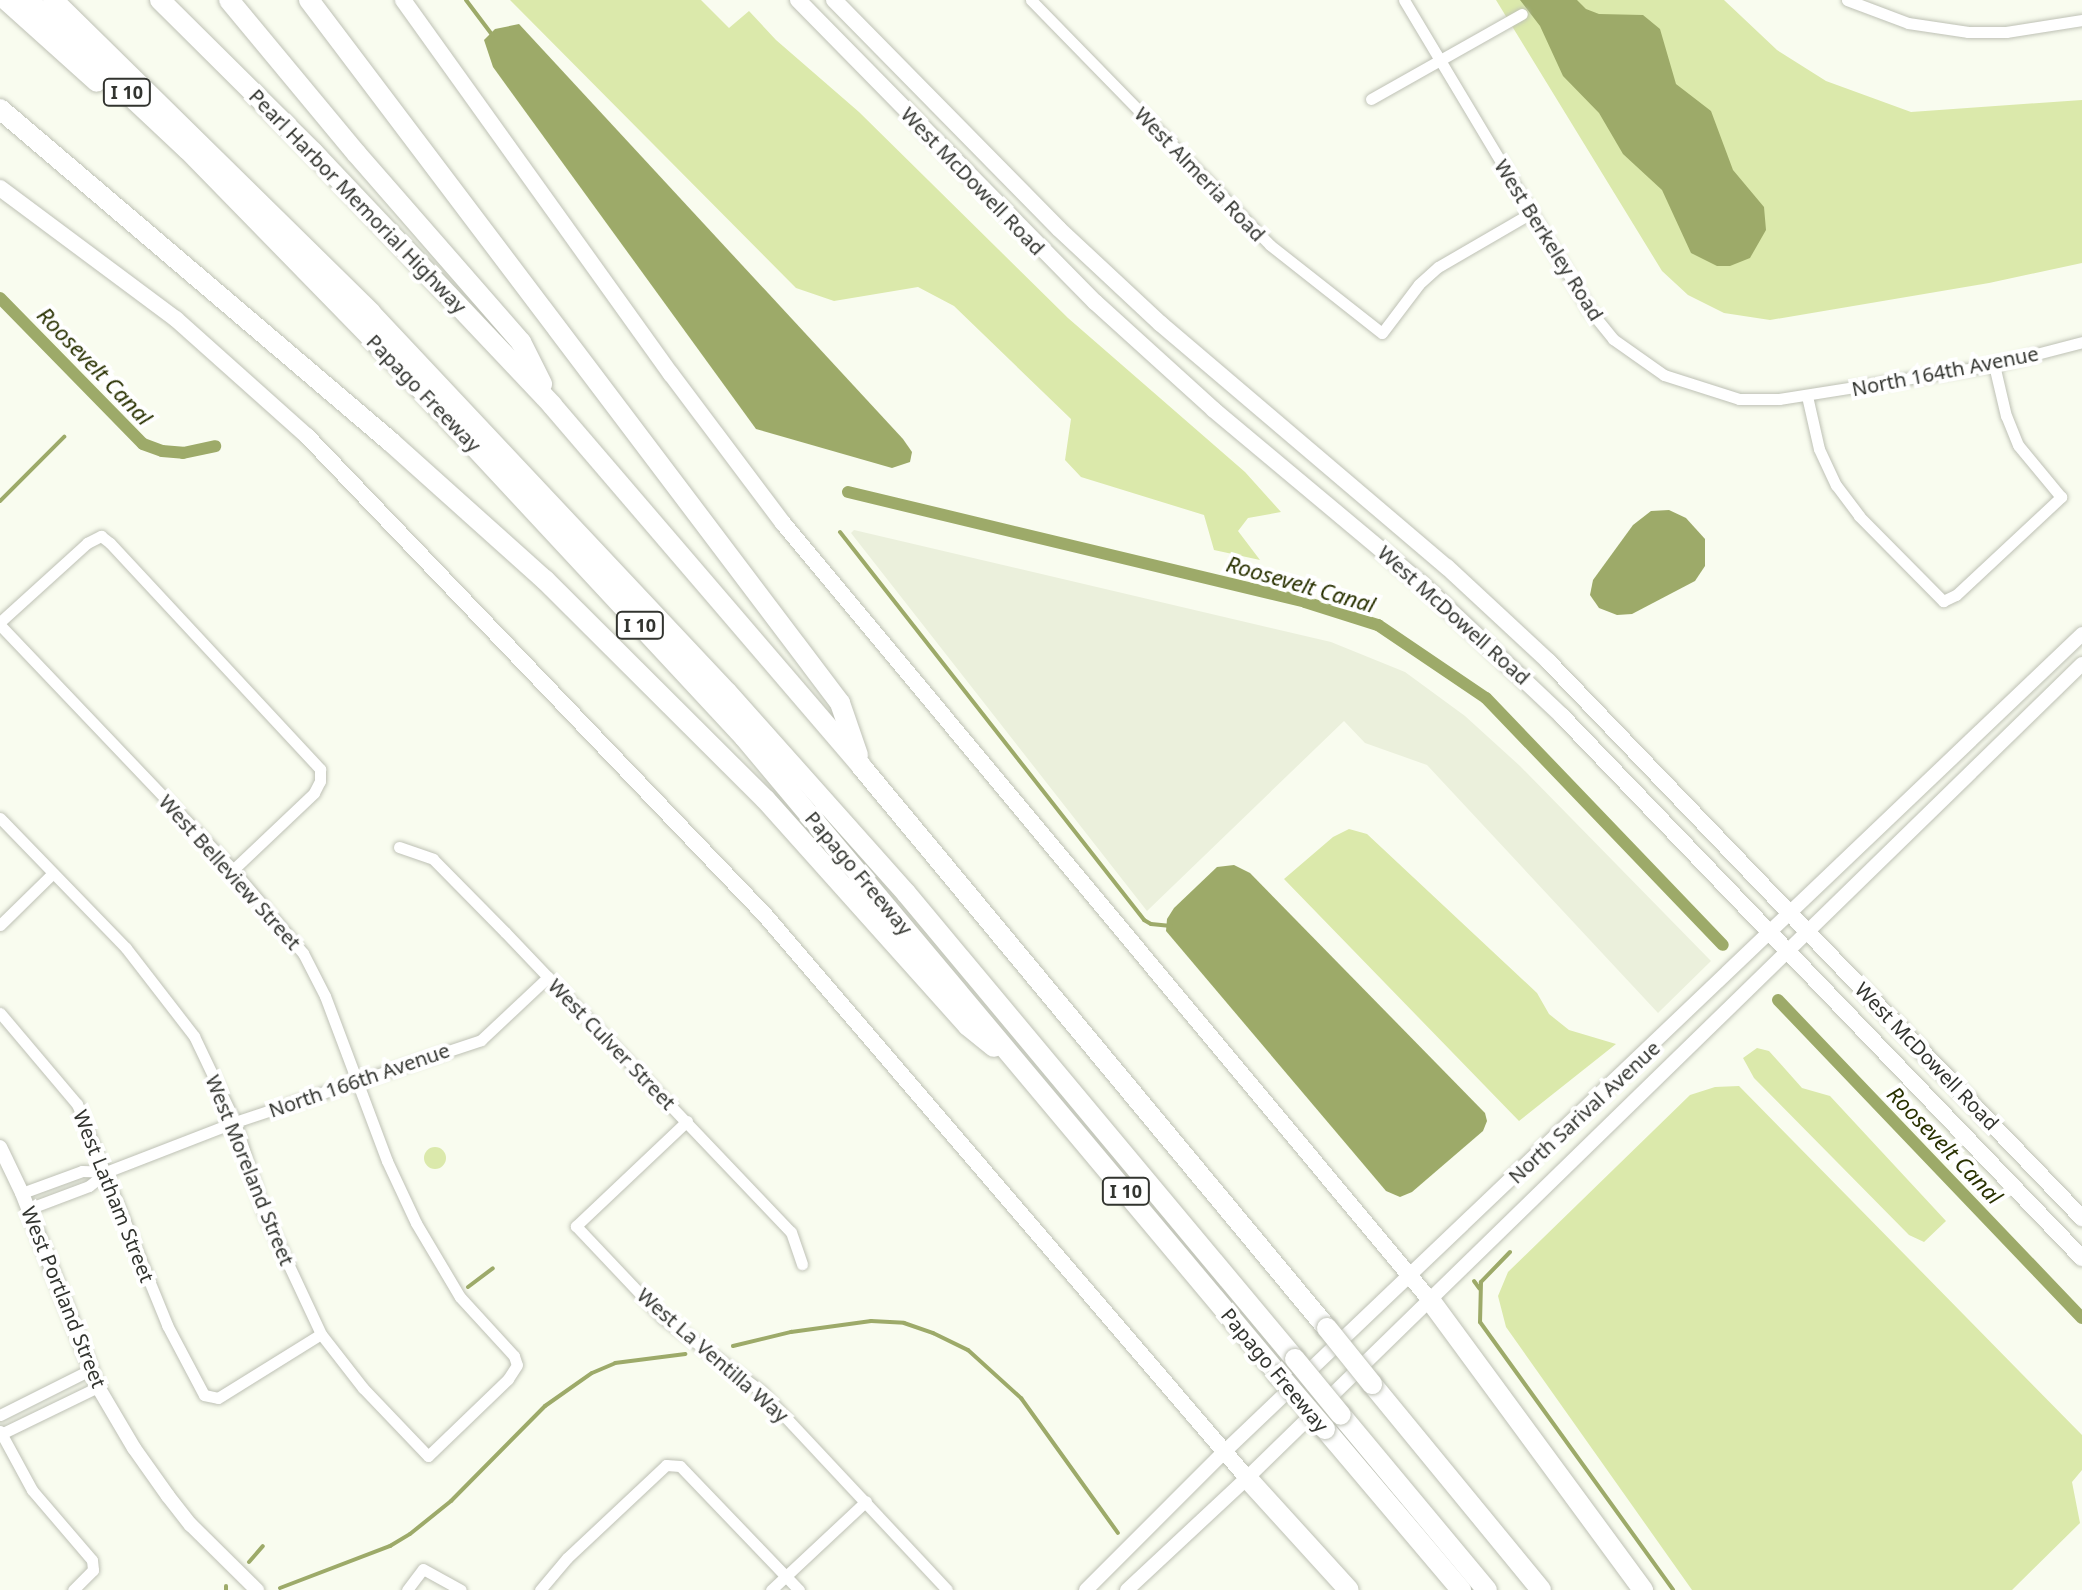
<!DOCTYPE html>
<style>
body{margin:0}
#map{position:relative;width:2082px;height:1590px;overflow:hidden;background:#f9fcef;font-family:"Noto Sans",sans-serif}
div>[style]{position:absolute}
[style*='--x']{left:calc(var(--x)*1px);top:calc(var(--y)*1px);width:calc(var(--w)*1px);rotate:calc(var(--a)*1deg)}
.built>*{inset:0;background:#ebf0dc}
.green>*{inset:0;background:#dbe9ab}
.round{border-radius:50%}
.water>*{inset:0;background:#9daa69}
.stream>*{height:4px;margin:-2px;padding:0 2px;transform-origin:2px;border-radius:2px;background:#9daa69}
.canal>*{height:12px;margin:-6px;padding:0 6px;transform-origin:6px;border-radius:6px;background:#9daa69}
.roads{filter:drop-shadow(0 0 2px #bec1b5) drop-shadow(0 0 2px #bec1b5)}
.minor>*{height:11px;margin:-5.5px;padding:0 5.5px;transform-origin:5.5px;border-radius:5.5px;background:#fff}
.tertiary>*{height:14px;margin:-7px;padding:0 7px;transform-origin:7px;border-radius:7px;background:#fff}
.secondary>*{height:14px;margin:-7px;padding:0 7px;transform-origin:7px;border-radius:7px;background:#fff}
.primary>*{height:16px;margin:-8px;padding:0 8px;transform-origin:8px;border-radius:8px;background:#fff}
.motorway>*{height:20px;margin:-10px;padding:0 10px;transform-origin:10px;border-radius:10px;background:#fff}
.bridges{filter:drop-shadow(0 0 2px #bec1b5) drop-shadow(0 0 2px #bec1b5)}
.motorway-bridge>*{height:20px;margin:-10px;padding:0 10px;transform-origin:10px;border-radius:10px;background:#fff}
span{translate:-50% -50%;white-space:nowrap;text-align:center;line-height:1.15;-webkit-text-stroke:8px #fff;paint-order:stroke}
.shield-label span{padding:2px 6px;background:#fff;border:2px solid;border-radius:6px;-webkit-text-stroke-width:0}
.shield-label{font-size:18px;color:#32342f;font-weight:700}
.street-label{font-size:20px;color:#32342f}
.water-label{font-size:22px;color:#293100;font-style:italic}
</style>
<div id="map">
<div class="built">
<div style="clip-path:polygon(854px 530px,1331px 642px,1405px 672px,1465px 716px,1520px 766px,1711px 961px,1658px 1013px,1427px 765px,1365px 743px,1344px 721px,1147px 911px,851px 533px)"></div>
</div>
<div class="green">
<div style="clip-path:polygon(510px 0,701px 0,729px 28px,749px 11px,776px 40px,859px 112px,1068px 318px,1245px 472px,1281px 512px,1248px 518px,1238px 531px,1260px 560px,1214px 550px,1204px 515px,1081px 477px,1065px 460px,1071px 419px,954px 306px,918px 287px,834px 301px,796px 288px)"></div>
<div style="clip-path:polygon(1496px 0,1724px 0,1777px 50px,1826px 81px,1911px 112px,2082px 100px,2082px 263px,1989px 283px,1770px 320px,1724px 313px,1688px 295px,1662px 271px)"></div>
<div style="clip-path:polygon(1349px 829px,1367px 834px,1537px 993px,1549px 1014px,1569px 1030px,1616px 1044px,1519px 1121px,1284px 879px,1333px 837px)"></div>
<div style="clip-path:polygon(1757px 1048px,1769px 1051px,1802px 1088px,1830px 1096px,1946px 1221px,1924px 1242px,1909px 1235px,1754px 1078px,1743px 1058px)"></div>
<div style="clip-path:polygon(1739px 1086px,2082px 1435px,2082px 1470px,2072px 1482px,2080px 1523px,2012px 1590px,1692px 1590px,1506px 1327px,1498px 1296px,1508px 1272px,1690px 1095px,1715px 1087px)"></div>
<div class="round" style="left:424px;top:1147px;width:22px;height:22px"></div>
</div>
<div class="water">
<div style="clip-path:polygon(1520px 0,1577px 0,1586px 9px,1599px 14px,1643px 15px,1660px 29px,1676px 84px,1711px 111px,1733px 170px,1764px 207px,1766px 230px,1750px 258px,1730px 266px,1717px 266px,1691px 253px,1662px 190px,1623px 154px,1599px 113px,1563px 76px,1540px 26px)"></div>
<div style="clip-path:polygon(519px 24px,903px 439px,912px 452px,910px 462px,892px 468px,756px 429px,493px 67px,484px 40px,495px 29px)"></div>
<div style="clip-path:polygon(1669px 510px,1686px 518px,1705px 539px,1705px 566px,1695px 581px,1632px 614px,1617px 615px,1599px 608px,1590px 595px,1593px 580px,1633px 525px,1651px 511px)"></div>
<div style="clip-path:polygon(1234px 865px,1250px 873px,1485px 1113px,1487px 1121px,1483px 1131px,1412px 1192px,1400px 1197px,1386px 1191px,1166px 931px,1167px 919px,1174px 908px,1217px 867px)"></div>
</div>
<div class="stream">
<div style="--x:466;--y:0;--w:45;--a:53.1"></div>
<div style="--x:0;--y:501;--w:91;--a:-45"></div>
<div style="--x:840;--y:532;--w:493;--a:51.9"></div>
<div style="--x:1144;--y:920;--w:8;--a:30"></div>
<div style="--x:1151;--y:924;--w:20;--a:6"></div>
<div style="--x:1510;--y:1252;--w:42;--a:134"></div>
<div style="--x:1481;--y:1282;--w:40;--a:91.4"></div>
<div style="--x:1480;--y:1322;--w:330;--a:54.2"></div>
<div style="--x:1474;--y:1281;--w:9;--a:54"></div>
<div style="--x:468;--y:1287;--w:31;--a:-37"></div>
<div style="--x:733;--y:1346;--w:60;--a:-13.6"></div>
<div style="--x:791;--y:1332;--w:81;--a:-7.8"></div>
<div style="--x:871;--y:1321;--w:33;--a:3"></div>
<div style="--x:904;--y:1323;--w:31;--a:19"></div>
<div style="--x:933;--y:1333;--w:39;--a:26"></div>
<div style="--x:968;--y:1350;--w:72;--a:42.2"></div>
<div style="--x:1021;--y:1398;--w:166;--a:54.3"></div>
<div style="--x:249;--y:1562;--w:21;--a:-49"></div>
<div style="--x:226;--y:1586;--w:4;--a:90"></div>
<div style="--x:280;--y:1588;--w:118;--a:-20.9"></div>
<div style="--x:390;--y:1546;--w:23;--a:-31"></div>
<div style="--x:410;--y:1534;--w:53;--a:-38.8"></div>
<div style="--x:451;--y:1501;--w:134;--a:-45.3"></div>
<div style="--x:545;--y:1406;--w:57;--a:-35.1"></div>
<div style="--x:592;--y:1373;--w:25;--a:-23"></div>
<div style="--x:615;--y:1363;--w:71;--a:-7.3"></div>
</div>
<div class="canal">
<div style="--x:0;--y:298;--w:204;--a:45.6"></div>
<div style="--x:143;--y:444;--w:20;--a:20"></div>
<div style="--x:162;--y:451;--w:21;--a:5"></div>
<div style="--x:183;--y:453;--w:33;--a:-12"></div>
<div style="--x:848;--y:492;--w:470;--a:13.5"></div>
<div style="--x:1305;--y:602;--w:77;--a:17.5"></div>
<div style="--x:1378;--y:625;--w:130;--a:34.1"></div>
<div style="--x:1486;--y:698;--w:342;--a:46.2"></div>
<div style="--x:1778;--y:1000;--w:440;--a:46.3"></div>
</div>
<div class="roads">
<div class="minor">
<div style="--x:1031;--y:0;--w:342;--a:45.7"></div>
<div style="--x:1270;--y:245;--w:142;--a:38.2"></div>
<div style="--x:1382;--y:333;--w:61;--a:-52.9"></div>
<div style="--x:1419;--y:284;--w:25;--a:-42"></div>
<div style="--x:1438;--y:267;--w:108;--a:-30.1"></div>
<div style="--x:1404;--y:0;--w:359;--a:59.1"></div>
<div style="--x:1588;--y:308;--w:40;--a:51"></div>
<div style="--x:1613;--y:339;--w:62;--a:35.2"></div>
<div style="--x:1664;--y:375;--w:79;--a:17.7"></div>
<div style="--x:1739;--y:399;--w:40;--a:0"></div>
<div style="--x:1779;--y:399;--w:218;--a:-9"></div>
<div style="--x:1994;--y:365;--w:91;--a:-14.6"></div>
<div style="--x:1847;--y:0;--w:65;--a:20.7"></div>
<div style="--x:1908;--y:23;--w:61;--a:8.5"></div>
<div style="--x:1968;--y:32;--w:38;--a:0"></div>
<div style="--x:2006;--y:32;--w:77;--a:-9"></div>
<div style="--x:1371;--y:99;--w:173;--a:-29.4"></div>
<div style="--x:1807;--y:396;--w:54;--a:77.2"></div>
<div style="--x:1819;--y:449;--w:40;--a:65"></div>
<div style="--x:1836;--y:485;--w:39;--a:53"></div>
<div style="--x:1859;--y:516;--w:120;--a:45.3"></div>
<div style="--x:1943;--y:601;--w:14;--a:-25"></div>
<div style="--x:1956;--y:595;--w:144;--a:-43"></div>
<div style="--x:2061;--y:497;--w:67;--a:-129.6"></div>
<div style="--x:2018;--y:445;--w:31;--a:-112"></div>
<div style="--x:2006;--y:416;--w:52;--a:-103.2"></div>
<div style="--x:0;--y:622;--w:118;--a:-42.2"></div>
<div style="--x:87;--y:543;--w:16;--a:-27"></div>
<div style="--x:101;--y:536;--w:11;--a:38"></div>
<div style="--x:110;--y:543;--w:309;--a:47.1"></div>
<div style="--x:320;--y:769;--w:12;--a:90"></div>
<div style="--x:320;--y:781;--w:13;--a:117"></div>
<div style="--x:314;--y:793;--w:112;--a:136.5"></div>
<div style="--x:0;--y:625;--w:338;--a:46.4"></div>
<div style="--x:233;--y:870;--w:109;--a:49.9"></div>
<div style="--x:303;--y:953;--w:48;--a:62.9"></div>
<div style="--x:325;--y:996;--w:176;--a:69.4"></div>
<div style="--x:387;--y:1161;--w:68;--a:64.9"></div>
<div style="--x:416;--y:1223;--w:86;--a:59.3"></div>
<div style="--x:460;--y:1297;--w:80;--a:47.5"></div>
<div style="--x:514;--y:1356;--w:9;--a:72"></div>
<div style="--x:517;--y:1365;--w:17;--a:123"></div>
<div style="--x:508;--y:1379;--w:111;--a:136.1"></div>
<div style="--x:428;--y:1456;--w:94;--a:-133.7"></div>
<div style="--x:363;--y:1388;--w:68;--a:-127.9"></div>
<div style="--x:321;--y:1334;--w:137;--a:-115.1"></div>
<div style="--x:263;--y:1210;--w:92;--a:-107.7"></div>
<div style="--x:235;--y:1122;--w:95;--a:-115.5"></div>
<div style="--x:194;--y:1036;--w:111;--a:-127.7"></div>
<div style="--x:126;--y:948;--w:181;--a:-134.1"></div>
<div style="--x:399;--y:847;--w:36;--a:19"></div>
<div style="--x:433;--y:859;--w:103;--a:45.4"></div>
<div style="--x:505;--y:932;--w:414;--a:46.4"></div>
<div style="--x:791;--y:1232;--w:34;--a:71"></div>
<div style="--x:0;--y:925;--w:73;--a:-44.4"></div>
<div style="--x:0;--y:1013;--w:119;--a:49.8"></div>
<div style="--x:77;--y:1104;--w:239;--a:67.8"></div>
<div style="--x:167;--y:1325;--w:79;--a:62.1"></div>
<div style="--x:204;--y:1395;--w:14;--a:12"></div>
<div style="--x:218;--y:1398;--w:121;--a:-31.9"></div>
<div style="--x:687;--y:1121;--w:153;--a:136.6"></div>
<div style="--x:576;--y:1226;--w:127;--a:46.6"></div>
<div style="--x:663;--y:1318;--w:122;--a:36.7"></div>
<div style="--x:761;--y:1391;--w:272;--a:46.9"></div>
<div style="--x:22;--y:1193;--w:64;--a:-20.1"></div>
<div style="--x:82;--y:1171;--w:24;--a:2"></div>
<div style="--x:28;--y:1209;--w:65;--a:-20.7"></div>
<div style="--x:89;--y:1186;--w:22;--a:-39"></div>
<div style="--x:106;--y:1172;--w:138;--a:-21.2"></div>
<div style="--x:235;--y:1122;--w:259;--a:-18.4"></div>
<div style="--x:481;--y:1040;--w:92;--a:-43.2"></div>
<div style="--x:0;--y:1415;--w:101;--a:-26.6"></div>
<div style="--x:0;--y:1431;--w:67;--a:61.5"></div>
<div style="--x:32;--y:1490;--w:92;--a:49.4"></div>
<div style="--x:92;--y:1560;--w:10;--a:84"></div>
<div style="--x:93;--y:1570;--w:28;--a:135"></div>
<div style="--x:1;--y:1434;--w:108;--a:-25.9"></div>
<div style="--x:407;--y:1590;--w:26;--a:-53"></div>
<div style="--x:423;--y:1569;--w:43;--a:28.9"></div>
<div style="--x:540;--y:1590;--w:42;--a:-49.8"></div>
<div style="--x:567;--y:1558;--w:136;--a:-43.2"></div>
<div style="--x:666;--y:1465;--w:14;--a:4"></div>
<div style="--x:680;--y:1466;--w:172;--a:46.2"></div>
<div style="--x:771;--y:1590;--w:130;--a:-43.1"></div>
</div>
<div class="tertiary">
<div style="--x:0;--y:1147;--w:51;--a:64.4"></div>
<div style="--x:22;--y:1193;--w:208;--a:68.6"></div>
<div style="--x:98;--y:1387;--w:71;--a:59.5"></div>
<div style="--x:134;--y:1448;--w:59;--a:54.7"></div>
<div style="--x:168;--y:1496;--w:37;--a:52"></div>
<div style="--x:191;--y:1525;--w:93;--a:44.6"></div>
</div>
<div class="secondary">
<div style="--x:1086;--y:1590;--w:194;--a:-45"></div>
<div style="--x:1223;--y:1453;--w:1187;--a:-43.63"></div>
<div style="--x:1127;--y:1590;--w:164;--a:-43"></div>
<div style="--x:1247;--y:1478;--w:1166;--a:-44.27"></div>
</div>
<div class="primary">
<div style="--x:403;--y:0;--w:460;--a:54.4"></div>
<div style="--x:671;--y:374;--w:186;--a:53.1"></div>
<div style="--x:783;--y:523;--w:1011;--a:50.22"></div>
<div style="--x:798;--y:0;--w:424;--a:45.5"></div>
<div style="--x:1095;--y:302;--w:161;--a:42.2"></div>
<div style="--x:1214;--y:410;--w:270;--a:39.9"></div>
<div style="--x:1421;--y:583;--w:194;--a:43.3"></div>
<div style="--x:1562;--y:716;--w:751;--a:46.19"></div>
<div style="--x:834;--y:0;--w:321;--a:45.5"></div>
<div style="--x:1059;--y:229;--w:139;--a:43"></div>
<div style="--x:1161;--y:324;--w:375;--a:40.4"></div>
<div style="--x:1447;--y:567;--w:138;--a:42.9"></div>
<div style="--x:1548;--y:661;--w:772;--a:46.21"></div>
<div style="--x:0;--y:188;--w:219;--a:36.7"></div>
<div style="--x:176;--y:319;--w:176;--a:41.8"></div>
<div style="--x:307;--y:436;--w:661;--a:46.29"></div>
<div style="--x:764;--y:914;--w:743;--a:49.42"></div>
</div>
<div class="motorway">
<div style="--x:6;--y:0;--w:122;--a:42"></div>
<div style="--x:28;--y:0;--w:219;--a:43.2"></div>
<div style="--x:188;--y:150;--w:305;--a:45.7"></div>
<div style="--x:401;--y:368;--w:504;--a:47.09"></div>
<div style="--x:744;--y:737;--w:833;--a:50.02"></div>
<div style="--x:53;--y:0;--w:446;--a:44.5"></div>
<div style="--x:371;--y:313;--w:520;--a:46.79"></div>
<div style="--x:727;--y:692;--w:269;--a:48.3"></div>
<div style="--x:906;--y:893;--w:607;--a:50.15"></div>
<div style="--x:160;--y:0;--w:216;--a:44.8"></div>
<div style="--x:313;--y:152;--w:348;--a:46.6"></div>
<div style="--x:552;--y:405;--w:475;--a:49.4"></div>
<div style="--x:861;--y:766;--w:730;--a:50.34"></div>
<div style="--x:229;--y:0;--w:199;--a:50.3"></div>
<div style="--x:356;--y:153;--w:251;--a:48.9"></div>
<div style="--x:521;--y:342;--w:47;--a:63.4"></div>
<div style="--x:309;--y:0;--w:881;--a:52.93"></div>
<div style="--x:840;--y:703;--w:55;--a:70.9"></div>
<div style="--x:0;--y:109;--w:514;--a:40.42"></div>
<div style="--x:391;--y:442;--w:207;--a:41.9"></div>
<div style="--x:545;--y:580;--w:310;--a:44.9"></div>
<div style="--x:765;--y:799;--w:305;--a:48.2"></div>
<div style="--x:968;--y:1026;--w:33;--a:39"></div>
<div style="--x:1430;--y:1300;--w:360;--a:53.7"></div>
<div style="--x:1372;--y:1384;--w:266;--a:50.6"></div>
<div style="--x:1341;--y:1415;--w:228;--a:50.2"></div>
<div style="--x:1325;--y:1429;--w:211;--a:49.8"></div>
<div style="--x:1247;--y:1478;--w:151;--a:47.7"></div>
</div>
</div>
<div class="bridges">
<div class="motorway-bridge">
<div style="--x:1327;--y:1328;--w:72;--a:51.2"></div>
<div style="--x:1295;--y:1359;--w:72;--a:50.6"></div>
<div style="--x:1279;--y:1375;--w:71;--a:49.6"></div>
</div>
</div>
<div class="shield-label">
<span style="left:127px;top:92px">I 10</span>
<span style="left:640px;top:625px">I 10</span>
<span style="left:1126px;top:1191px">I 10</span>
</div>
<div class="street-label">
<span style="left:1200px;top:174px;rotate:46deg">West Almeria Road</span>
<span style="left:973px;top:181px;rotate:46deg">West McDowell Road</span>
<span style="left:358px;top:201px;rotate:46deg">Pearl Harbor Memorial Highway</span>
<span style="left:1549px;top:240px;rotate:58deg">West Berkeley Road</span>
<span style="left:1945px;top:371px;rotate:-11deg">North 164th Avenue</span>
<span style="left:424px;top:393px;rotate:46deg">Papago Freeway</span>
<span style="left:1454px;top:615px;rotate:42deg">West McDowell Road</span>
<span style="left:230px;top:872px;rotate:48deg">West Belleview Street</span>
<span style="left:859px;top:873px;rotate:50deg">Papago Freeway</span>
<span style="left:612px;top:1044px;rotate:46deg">West Culver Street</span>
<span style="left:1927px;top:1056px;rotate:46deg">West McDowell Road</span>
<span style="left:359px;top:1080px;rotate:-19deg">North 166th Avenue</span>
<span style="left:1584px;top:1112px;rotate:-43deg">North Sarival Avenue</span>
<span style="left:250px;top:1170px;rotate:68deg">West Moreland Street</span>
<span style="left:114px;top:1196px;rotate:68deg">West Latham Street</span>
<span style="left:64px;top:1297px;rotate:68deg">West Portland Street</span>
<span style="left:713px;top:1355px;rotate:41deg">West La Ventilla Way</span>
<span style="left:1275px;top:1370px;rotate:50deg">Papago Freeway</span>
</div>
<div class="water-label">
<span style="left:95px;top:366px;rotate:46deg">Roosevelt Canal</span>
<span style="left:1301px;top:584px;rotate:16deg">Roosevelt Canal</span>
<span style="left:1945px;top:1145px;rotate:46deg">Roosevelt Canal</span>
</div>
</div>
